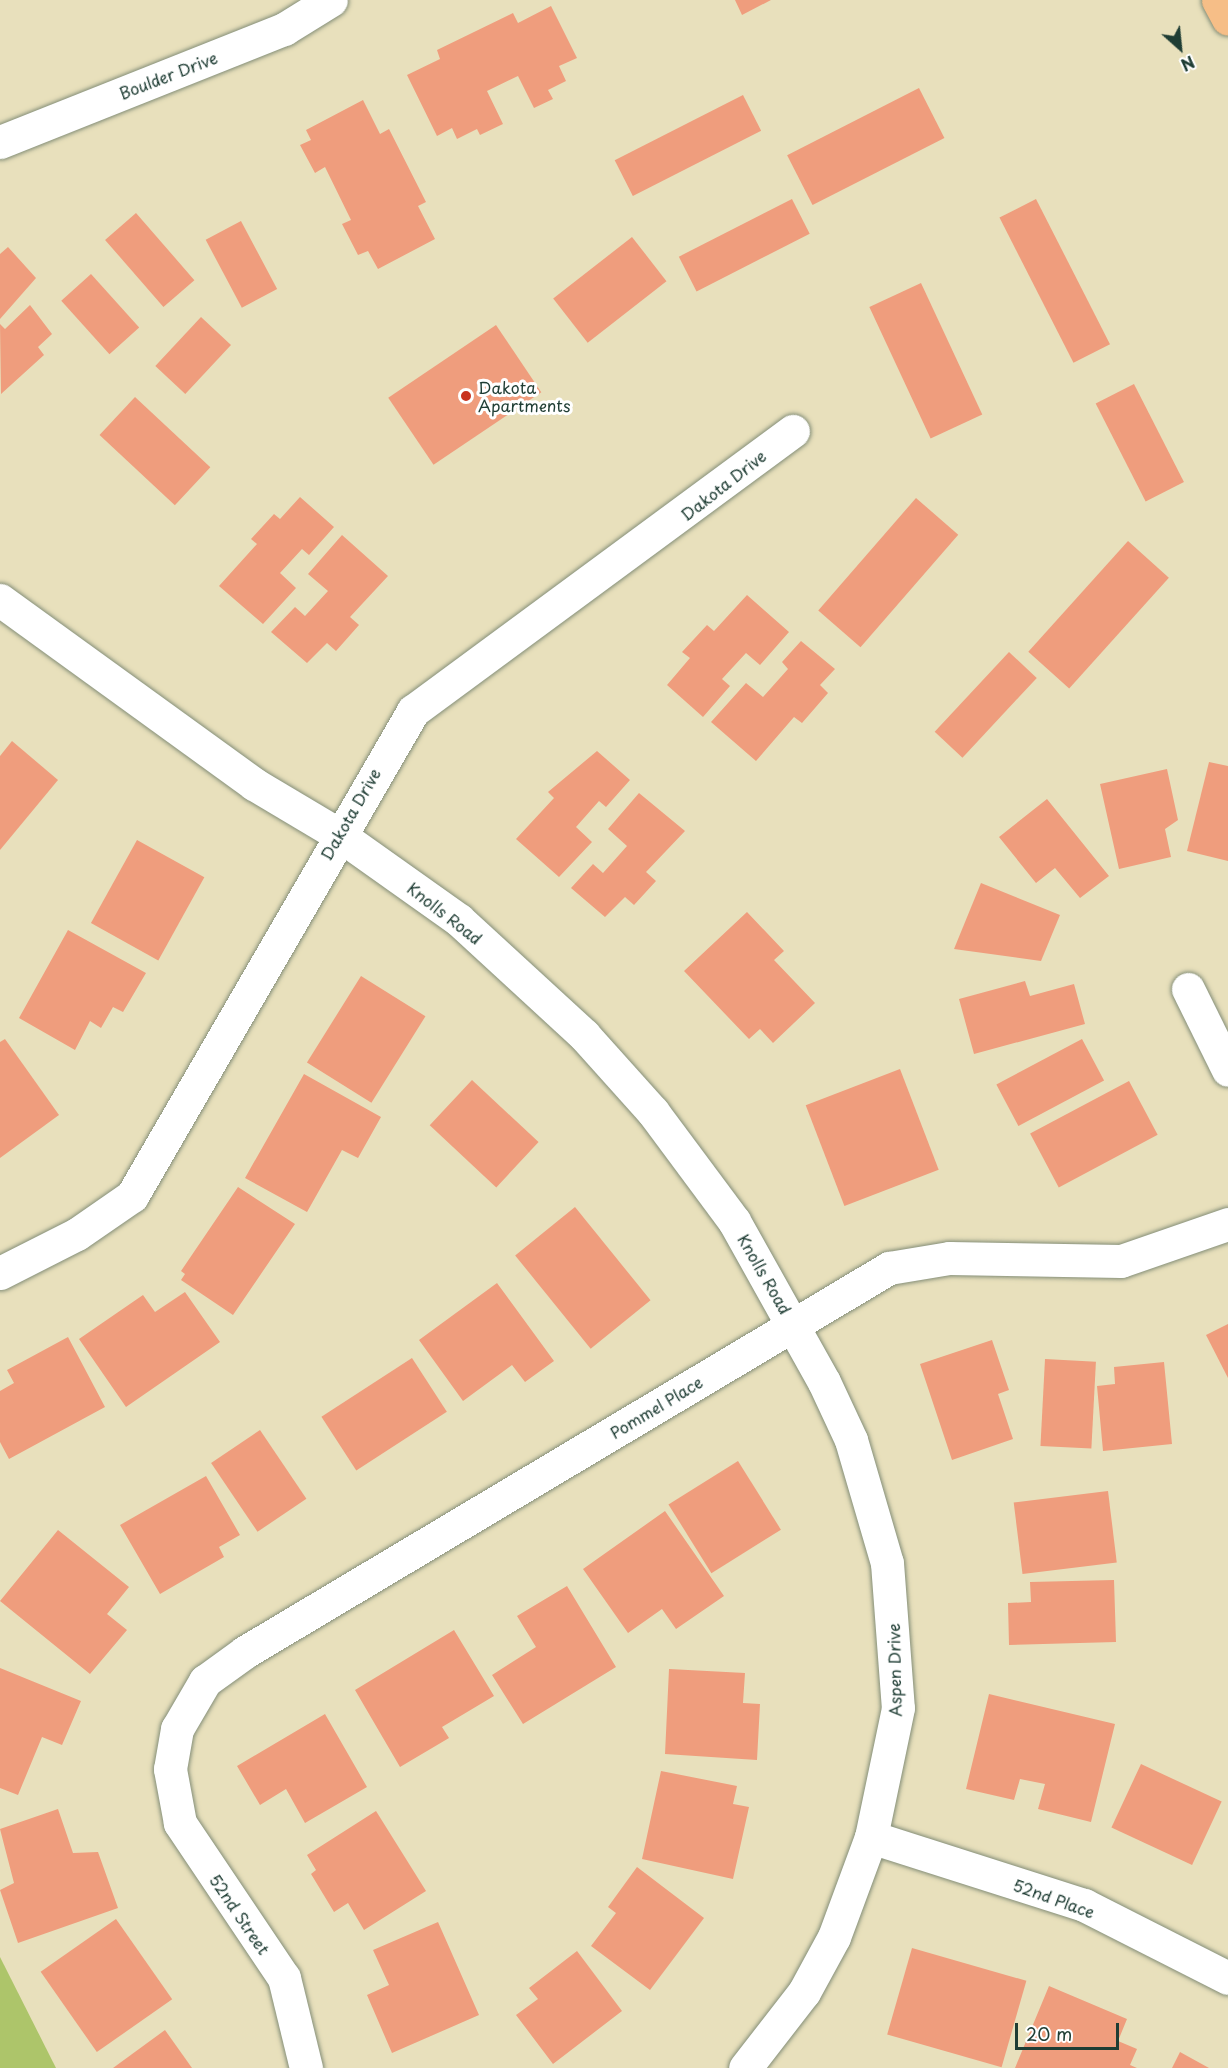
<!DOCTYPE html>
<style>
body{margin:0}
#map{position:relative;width:1228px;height:2068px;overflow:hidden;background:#e8e0bc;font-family:"Playpen Sans",sans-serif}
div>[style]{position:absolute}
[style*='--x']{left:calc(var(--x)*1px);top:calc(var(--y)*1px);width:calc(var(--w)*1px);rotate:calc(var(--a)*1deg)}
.green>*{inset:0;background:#adc56a}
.building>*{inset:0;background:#ef9d7d;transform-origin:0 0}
.roads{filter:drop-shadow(0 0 2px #848e78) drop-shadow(0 0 2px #848e78)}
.minor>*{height:33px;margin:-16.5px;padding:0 16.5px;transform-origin:16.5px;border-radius:16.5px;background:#fff}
.highway>*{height:33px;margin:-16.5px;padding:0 16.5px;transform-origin:16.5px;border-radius:16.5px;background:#f6be87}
.dots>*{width:16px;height:16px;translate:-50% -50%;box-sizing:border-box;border:3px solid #fff;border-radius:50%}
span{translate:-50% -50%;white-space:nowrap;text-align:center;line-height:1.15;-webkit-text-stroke:6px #fff;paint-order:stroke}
.street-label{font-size:16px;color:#1f3d34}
.poi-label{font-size:16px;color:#1f3d34}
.left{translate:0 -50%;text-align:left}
.north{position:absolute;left:1150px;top:18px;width:60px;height:60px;-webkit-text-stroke:4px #fff;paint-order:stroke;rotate:153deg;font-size:16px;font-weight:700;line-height:24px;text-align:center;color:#1f3d34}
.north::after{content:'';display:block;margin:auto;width:21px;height:27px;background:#1f3d34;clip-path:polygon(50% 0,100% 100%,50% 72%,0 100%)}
.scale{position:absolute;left:1015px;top:2023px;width:104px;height:27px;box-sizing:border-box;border:3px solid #1f3d34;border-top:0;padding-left:8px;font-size:18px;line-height:21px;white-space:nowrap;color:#1f3d34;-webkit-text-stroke:4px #fff;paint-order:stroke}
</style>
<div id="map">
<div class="green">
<div style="clip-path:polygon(0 1957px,56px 2068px,0 2068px)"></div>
</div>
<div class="building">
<div style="clip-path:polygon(735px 0,771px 0,742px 15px)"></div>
<div style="clip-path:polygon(551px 6px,577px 58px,559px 66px,566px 81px,548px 90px,553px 99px,534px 108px,518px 76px,487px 91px,503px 124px,480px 135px,477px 129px,457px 139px,452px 128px,437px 136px,407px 75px,440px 59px,437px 50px,513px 13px,518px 23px)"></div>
<div style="left:919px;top:88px;width:56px;height:148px;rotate:63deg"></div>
<div style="left:743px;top:95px;width:40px;height:144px;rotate:63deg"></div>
<div style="clip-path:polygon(363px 100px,380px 134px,389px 129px,426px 202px,418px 206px,435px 239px,378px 269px,368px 251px,358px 255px,342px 224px,351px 220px,325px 167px,315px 173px,300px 145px,311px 140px,306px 130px)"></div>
<div style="left:792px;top:199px;width:39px;height:127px;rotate:63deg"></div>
<div style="left:1036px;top:199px;width:163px;height:41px;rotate:63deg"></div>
<div style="left:136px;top:213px;width:89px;height:41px;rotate:49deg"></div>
<div style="left:241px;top:221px;width:77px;height:40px;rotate:62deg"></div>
<div style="left:632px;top:237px;width:56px;height:100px;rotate:52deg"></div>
<div style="clip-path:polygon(8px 247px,36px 278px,0 319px,0 254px)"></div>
<div style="left:91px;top:274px;width:72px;height:40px;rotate:48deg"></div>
<div style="left:921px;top:283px;width:145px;height:57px;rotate:65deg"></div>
<div style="clip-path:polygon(30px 305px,52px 334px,38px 347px,44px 355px,1px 394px,0 324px,5px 329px)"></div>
<div style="left:201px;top:317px;width:41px;height:67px;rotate:43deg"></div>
<div style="left:496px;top:325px;width:81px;height:130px;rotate:56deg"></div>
<div style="left:1134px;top:384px;width:110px;height:43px;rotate:63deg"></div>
<div style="left:135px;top:397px;width:103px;height:52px;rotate:43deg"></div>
<div style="clip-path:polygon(300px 497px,334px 527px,309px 555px,302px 549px,280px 573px,296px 588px,263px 624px,219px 586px,257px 544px,251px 539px,274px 514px,280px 519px)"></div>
<div style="left:916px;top:498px;width:56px;height:149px;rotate:41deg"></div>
<div style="clip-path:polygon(342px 535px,388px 576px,350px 617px,359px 625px,336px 651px,327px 643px,307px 663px,271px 632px,295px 607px,305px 616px,328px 591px,308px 574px)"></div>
<div style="left:1128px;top:541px;width:55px;height:149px;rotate:42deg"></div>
<div style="clip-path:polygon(747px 595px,789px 632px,760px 665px,746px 653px,722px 679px,730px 686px,703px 717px,667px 685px,690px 658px,682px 652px,707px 625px,714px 631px)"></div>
<div style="clip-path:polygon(801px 641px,835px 669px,820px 685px,828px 693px,802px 723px,794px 717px,756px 761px,711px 722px,746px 683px,763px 697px,788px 669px,782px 662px)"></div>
<div style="left:1009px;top:652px;width:38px;height:109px;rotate:43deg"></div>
<div style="clip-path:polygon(12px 741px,58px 780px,0 850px,0 756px)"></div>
<div style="clip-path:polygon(597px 751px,630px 780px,606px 807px,599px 801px,576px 827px,592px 842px,559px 877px,516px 839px,554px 798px,548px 792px)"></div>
<div style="clip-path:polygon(1209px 762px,1228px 766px,1228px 861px,1187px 851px)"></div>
<div style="clip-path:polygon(1167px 769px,1178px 820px,1165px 829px,1171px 857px,1119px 869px,1100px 784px)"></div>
<div style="clip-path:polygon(639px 793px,685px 831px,646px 872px,656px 881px,634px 905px,625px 897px,605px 917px,571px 888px,593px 864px,603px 873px,627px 846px,608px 829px)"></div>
<div style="clip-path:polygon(1047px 799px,1109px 876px,1080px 898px,1055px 868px,1036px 883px,999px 837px)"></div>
<div style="left:137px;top:840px;width:77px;height:95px;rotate:29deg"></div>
<div style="clip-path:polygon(981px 883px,1060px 915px,1041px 961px,954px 949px)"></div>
<div style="clip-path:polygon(747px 912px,784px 951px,774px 960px,815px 1003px,773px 1043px,760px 1029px,749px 1039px,684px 971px)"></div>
<div style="clip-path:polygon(68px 930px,146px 973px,123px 1012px,113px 1007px,101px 1028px,90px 1021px,75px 1050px,19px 1018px)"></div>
<div style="left:361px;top:976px;width:76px;height:102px;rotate:32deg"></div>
<div style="clip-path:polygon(1025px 981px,1030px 996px,1074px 984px,1085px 1024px,974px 1054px,959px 999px)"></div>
<div style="clip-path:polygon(5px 1039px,59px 1115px,0 1158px,0 1042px)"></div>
<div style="left:1082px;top:1039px;width:47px;height:97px;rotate:62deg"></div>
<div style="left:900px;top:1069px;width:108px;height:101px;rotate:69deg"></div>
<div style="clip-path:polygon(304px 1074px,381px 1117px,358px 1158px,342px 1150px,307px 1212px,245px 1178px)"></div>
<div style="left:472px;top:1080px;width:91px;height:62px;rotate:43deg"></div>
<div style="left:1129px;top:1081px;width:61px;height:112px;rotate:62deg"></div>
<div style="clip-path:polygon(238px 1187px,295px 1224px,233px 1315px,181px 1280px,185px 1274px,181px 1271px)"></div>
<div style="left:575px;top:1207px;width:120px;height:77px;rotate:51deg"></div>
<div style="clip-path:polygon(497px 1283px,554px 1361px,525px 1382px,512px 1365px,463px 1401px,419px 1340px)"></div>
<div style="clip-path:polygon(185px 1292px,220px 1342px,126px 1407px,79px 1339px,143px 1295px,155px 1312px)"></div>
<div style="clip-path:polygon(1228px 1324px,1228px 1378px,1206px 1335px)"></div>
<div style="clip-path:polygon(68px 1337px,105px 1407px,9px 1459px,0 1442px,0 1391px,14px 1383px,7px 1370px)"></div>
<div style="clip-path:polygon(992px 1340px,1009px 1390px,998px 1394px,1013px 1439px,952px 1460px,920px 1364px)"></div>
<div style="left:412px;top:1358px;width:64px;height:108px;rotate:57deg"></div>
<div style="left:1045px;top:1359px;width:51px;height:87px;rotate:3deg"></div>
<div style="clip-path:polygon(1164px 1362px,1172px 1444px,1103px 1451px,1097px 1386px,1115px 1384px,1114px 1367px)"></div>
<div style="left:260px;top:1430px;width:83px;height:59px;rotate:56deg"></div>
<div style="left:738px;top:1461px;width:81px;height:82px;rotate:58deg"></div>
<div style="clip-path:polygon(206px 1476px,240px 1535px,219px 1547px,224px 1557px,160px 1594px,120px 1525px)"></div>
<div style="left:1108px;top:1491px;width:72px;height:95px;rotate:83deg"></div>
<div style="clip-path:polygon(665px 1511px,724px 1596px,676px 1629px,662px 1609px,628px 1633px,583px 1569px)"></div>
<div style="clip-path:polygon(58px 1530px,129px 1587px,107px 1614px,127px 1630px,90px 1674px,0 1601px)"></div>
<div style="clip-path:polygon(1114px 1580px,1116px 1642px,1009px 1645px,1008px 1603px,1031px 1602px,1030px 1582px)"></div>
<div style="clip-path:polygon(567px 1586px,616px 1667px,523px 1724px,492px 1675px,536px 1647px,517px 1616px)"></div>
<div style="clip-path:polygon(454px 1630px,494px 1696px,442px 1727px,449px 1738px,400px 1767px,355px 1690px)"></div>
<div style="clip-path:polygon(0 1668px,81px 1701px,62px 1745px,42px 1737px,18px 1795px,0 1788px)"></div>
<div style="clip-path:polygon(669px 1669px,745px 1673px,743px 1703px,760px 1704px,757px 1760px,665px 1754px)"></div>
<div style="clip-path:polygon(989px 1694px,1115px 1724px,1091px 1822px,1038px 1809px,1045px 1784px,1020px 1779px,1014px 1800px,966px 1789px)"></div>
<div style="clip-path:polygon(325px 1714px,367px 1787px,305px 1823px,286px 1789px,260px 1805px,237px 1766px)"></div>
<div style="left:1141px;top:1764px;width:89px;height:70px;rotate:25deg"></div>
<div style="clip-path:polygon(661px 1771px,737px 1786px,733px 1804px,749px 1807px,733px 1879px,642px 1859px)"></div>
<div style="clip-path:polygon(58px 1809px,73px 1853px,98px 1852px,118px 1908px,18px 1943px,0 1890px,14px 1883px,0 1829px)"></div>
<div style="clip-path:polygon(376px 1811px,426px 1891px,364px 1930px,348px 1903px,334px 1912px,311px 1874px,316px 1870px,307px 1855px)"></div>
<div style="clip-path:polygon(637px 1867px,704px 1918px,650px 1990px,591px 1946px,616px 1913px,608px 1907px)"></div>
<div style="left:116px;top:1919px;width:98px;height:92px;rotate:55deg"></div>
<div style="clip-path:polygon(438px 1922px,479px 2015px,392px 2053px,367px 1995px,389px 1985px,373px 1950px)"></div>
<div style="left:912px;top:1948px;width:119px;height:90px;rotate:16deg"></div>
<div style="clip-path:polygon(577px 1951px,622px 2011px,553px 2064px,516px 2015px,538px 1999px,529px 1988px)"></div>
<div style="clip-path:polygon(1049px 1986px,1127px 2019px,1118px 2041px,1137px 2049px,1130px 2065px,1137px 2068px,1015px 2068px)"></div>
<div style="clip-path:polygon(165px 2030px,192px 2068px,113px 2068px)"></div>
<div style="clip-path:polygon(1180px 2052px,1209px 2068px,1172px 2068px)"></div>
</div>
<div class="roads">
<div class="minor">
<div style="--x:0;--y:142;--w:306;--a:-21.7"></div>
<div style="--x:284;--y:29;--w:55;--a:-31.7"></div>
<div style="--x:0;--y:600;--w:314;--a:35.9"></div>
<div style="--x:254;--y:784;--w:98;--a:30.8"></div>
<div style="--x:338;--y:834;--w:148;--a:35.4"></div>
<div style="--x:459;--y:920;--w:170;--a:42.6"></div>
<div style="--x:584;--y:1035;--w:103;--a:48.1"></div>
<div style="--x:653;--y:1112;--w:136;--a:53.4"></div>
<div style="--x:734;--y:1221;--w:184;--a:60.8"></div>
<div style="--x:824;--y:1382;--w:64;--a:65"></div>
<div style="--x:851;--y:1440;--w:128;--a:73.7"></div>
<div style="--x:887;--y:1563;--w:145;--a:85.7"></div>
<div style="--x:898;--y:1708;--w:132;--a:101.8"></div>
<div style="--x:871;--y:1837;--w:107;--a:110.3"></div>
<div style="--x:834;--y:1937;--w:63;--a:118.6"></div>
<div style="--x:804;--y:1992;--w:96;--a:127.8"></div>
<div style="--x:1188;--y:989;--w:90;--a:63.7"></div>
<div style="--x:0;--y:1273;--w:86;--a:-26.9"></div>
<div style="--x:77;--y:1234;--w:67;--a:-34.6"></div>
<div style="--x:132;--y:1196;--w:561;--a:-59.91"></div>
<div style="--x:413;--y:711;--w:472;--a:-36.4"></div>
<div style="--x:871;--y:1837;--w:224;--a:17.7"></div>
<div style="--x:1084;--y:1905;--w:161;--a:26.9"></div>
<div style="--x:306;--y:2068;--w:93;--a:-103.7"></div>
<div style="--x:284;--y:1978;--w:187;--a:-123.9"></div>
<div style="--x:180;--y:1823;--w:55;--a:-100.5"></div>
<div style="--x:170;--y:1769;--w:41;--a:-80.1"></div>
<div style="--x:177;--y:1729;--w:56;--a:-59.7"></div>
<div style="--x:205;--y:1681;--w:49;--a:-35.9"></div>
<div style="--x:245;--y:1652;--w:750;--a:-30.81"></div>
<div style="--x:889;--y:1268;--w:61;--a:-9.5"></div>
<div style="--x:949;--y:1258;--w:172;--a:1"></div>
<div style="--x:1121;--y:1261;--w:113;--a:-19.1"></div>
</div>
<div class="highway">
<div style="--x:1218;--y:0;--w:21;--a:62"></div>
</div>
</div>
<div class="dots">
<div style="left:466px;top:396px;background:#c8321e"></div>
</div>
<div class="street-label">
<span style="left:168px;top:75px;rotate:-21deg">Boulder Drive</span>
<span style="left:723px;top:485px;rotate:-38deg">Dakota Drive</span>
<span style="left:350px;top:814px;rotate:-60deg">Dakota Drive</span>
<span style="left:445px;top:913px;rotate:38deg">Knolls Road</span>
<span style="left:765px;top:1274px;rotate:60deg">Knolls Road</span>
<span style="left:656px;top:1407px;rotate:-31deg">Pommel Place</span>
<span style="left:894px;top:1670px;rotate:-91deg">Aspen Drive</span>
<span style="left:1054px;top:1898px;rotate:20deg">52nd Place</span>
<span style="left:240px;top:1914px;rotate:56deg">52nd Street</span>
</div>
<div class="poi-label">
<span class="left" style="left:478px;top:396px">Dakota<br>Apartments</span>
</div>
<div class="north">N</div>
<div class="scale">20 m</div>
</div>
